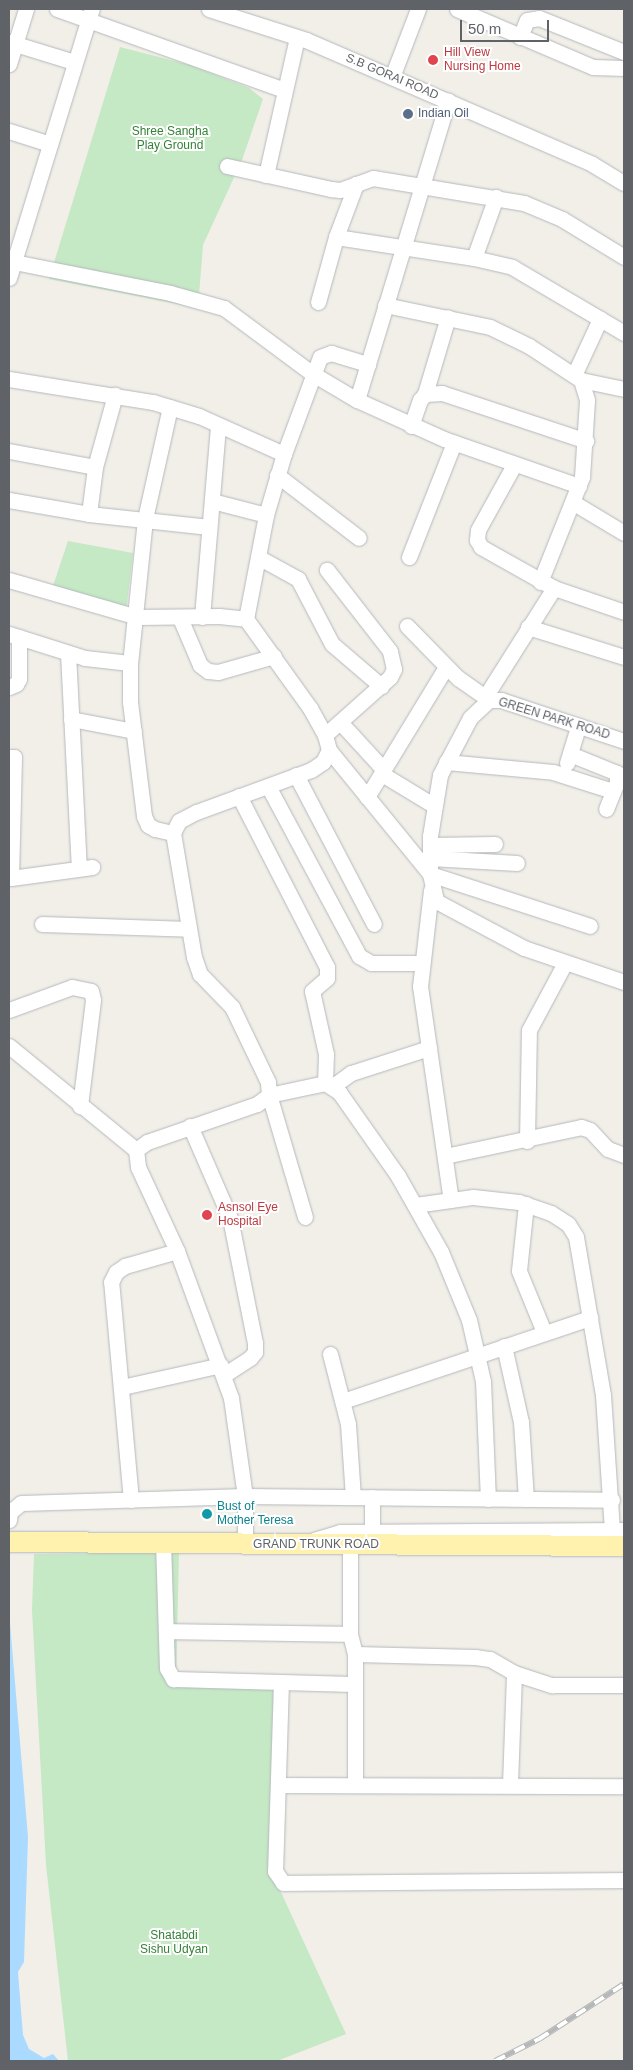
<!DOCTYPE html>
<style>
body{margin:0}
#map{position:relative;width:633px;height:2070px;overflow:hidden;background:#f1efe8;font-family:Helvetica,sans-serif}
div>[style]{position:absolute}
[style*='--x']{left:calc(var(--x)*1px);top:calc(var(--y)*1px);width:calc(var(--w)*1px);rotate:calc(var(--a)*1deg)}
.green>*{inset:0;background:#c5e8c5}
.water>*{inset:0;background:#aadaff}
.roads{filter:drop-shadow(0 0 1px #b5b8bc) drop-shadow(0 0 1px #b5b8bc)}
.minor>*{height:15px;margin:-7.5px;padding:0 7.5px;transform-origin:7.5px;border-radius:7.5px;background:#fff}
.major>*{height:20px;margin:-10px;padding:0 10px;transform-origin:10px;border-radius:10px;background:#fff2af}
.rail>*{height:5.5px;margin-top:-2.75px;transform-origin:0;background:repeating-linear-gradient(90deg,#fff 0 11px,#b6b7b8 0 22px);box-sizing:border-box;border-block:1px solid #b6b7b8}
.dots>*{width:14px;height:14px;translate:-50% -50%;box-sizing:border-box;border:2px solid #fff;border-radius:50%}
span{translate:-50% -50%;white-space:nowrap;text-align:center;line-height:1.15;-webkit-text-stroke:4px #fff;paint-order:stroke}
.health-label{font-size:12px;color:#be3a42}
.left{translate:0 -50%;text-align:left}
.street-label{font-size:12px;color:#5f6368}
.service-label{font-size:12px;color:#4e5e75}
.park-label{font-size:12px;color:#348238}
.culture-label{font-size:12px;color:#0d838f}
.frame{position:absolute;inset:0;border:10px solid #5f6368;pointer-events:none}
.scale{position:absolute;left:460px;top:20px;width:89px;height:22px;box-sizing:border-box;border:2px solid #5f6368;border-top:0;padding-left:6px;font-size:15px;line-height:18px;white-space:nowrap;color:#5f6368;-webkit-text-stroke:4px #fff;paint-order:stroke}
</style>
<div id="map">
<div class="green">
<div style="clip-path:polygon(120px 47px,190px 65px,249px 88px,263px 99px,242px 160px,203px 245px,198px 308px,49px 279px)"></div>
<div style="clip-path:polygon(68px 541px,133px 553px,126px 612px,51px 592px)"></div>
<div style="clip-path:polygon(179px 1552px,176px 1685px,273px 1684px,280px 1890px,346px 2034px,277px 2061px,68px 2061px,46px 1865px,32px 1610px,34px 1554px)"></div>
</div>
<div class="water">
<div style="clip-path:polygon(9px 1611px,28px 1837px,24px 1962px,18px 1972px,23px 2035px,29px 2049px,44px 2058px,53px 2054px,59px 2061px,9px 2061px)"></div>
</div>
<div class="roads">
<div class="minor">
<div style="--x:57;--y:9;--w:241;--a:19.6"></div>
<div style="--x:209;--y:9;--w:102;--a:17.7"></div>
<div style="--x:306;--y:40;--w:312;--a:23.4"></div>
<div style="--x:592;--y:164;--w:37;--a:31"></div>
<div style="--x:457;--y:9;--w:148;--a:23.1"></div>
<div style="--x:593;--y:67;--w:31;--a:2"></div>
<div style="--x:520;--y:37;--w:18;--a:-68"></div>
<div style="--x:527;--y:20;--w:12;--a:-9"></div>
<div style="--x:539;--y:18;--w:92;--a:21.8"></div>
<div style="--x:9;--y:42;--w:68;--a:17.1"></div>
<div style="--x:9;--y:64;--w:58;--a:-72.8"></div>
<div style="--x:392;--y:77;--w:73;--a:-69.1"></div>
<div style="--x:9;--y:131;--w:43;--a:17.6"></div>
<div style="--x:227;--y:166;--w:107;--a:12.5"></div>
<div style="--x:331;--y:189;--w:9;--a:6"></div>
<div style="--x:340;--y:190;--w:35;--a:-20"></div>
<div style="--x:373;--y:178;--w:153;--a:9.4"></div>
<div style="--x:524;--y:203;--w:41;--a:22.8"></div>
<div style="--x:562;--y:219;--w:73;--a:31.5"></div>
<div style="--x:266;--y:175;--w:141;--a:-77.3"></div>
<div style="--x:336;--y:237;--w:140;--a:8.7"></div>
<div style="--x:474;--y:258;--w:39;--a:13"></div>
<div style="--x:512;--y:267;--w:130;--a:30.5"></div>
<div style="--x:474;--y:258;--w:65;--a:-70.2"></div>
<div style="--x:9;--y:261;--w:164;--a:11.2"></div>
<div style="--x:170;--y:293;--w:56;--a:15.5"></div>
<div style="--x:224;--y:308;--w:111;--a:36.6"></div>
<div style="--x:313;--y:374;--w:51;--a:30.6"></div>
<div style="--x:357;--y:400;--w:95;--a:24.1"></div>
<div style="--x:444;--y:439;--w:143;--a:19.2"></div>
<div style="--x:9;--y:278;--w:282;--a:-72.9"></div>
<div style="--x:318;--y:302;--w:67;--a:-74.5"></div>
<div style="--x:336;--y:237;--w:57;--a:-69.3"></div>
<div style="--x:385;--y:305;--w:107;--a:11.8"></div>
<div style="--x:490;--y:327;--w:43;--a:26"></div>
<div style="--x:529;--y:346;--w:62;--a:33.2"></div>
<div style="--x:581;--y:380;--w:21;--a:73"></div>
<div style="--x:587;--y:400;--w:77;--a:93.7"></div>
<div style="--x:582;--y:477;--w:113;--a:111.8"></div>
<div style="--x:575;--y:373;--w:60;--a:-65.2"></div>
<div style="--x:9;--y:379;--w:146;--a:9.1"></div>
<div style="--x:153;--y:402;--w:48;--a:16.9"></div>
<div style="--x:199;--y:416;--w:93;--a:24.1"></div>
<div style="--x:581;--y:380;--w:44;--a:11.8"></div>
<div style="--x:425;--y:394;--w:80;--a:-73.4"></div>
<div style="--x:357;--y:400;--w:313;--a:-73.1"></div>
<div style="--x:170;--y:407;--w:115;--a:102.6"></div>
<div style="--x:145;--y:519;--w:145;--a:95.9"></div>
<div style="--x:130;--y:663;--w:39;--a:90"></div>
<div style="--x:130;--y:702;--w:115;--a:83"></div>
<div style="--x:144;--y:816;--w:10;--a:66"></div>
<div style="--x:148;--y:825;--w:8;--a:30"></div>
<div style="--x:155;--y:829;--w:18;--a:13"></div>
<div style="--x:411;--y:426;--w:28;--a:-71"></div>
<div style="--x:420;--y:400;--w:8;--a:-50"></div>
<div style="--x:425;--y:394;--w:17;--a:-3"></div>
<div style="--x:442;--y:393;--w:152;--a:18.4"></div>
<div style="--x:9;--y:451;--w:87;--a:10.5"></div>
<div style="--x:514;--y:465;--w:74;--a:119"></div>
<div style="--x:478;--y:530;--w:10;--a:96"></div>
<div style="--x:477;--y:540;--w:8;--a:60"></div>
<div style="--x:481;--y:547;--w:84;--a:29.3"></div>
<div style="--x:554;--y:588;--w:74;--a:18.9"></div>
<div style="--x:277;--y:475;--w:103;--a:37.5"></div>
<div style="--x:9;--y:500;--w:81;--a:9.9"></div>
<div style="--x:89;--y:514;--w:121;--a:6.2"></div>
<div style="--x:212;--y:501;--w:56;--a:14.5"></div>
<div style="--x:574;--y:503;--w:58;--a:31"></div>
<div style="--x:89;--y:514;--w:47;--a:-82.7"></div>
<div style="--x:95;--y:467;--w:75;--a:-74.5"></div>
<div style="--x:258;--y:557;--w:46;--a:28.8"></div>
<div style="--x:298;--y:579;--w:73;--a:62.4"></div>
<div style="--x:332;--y:644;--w:65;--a:40.6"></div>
<div style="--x:409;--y:557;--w:123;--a:-68.5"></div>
<div style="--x:9;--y:580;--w:133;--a:16.1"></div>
<div style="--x:137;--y:617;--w:82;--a:-0.7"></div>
<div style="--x:219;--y:616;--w:27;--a:6"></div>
<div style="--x:246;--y:619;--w:110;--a:54.3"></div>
<div style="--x:310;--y:708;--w:31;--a:61"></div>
<div style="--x:325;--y:735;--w:16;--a:75"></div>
<div style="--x:329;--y:750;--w:13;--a:117"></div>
<div style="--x:323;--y:762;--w:14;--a:146"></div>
<div style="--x:311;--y:770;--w:122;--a:159.9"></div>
<div style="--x:196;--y:812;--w:19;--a:152"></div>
<div style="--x:179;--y:821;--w:13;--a:117"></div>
<div style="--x:173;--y:833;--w:126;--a:80.4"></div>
<div style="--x:194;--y:957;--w:18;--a:71"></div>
<div style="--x:200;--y:974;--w:46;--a:45.9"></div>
<div style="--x:232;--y:1007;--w:83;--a:64.4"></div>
<div style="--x:268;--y:1082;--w:13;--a:86"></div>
<div style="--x:269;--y:1095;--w:15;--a:143"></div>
<div style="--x:257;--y:1104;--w:116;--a:160.9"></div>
<div style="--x:147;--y:1142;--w:14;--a:144"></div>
<div style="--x:136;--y:1150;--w:17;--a:83"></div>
<div style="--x:138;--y:1167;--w:93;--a:65.1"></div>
<div style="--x:177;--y:1251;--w:157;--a:69.8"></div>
<div style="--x:231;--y:1398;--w:99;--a:81.9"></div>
<div style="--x:245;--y:1496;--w:49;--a:90"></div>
<div style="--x:202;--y:617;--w:192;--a:-85.2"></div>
<div style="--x:180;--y:618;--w:51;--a:66.9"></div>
<div style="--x:200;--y:665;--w:10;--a:37"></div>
<div style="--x:208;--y:671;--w:10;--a:6"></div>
<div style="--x:218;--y:672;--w:58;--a:-15.9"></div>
<div style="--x:246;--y:619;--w:106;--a:-79.1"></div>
<div style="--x:266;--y:515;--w:64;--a:-73.6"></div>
<div style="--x:284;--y:454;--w:103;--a:-69.6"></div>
<div style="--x:320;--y:357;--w:12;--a:-20"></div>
<div style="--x:331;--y:353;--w:39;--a:17"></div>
<div style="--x:407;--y:626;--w:73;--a:45.6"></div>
<div style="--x:458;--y:678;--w:38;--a:35"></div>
<div style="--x:528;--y:627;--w:101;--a:17.4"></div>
<div style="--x:9;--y:634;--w:80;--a:17.5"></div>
<div style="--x:85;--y:658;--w:45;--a:6.3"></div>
<div style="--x:68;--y:653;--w:214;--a:87.1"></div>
<div style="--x:9;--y:687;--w:8;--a:-23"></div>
<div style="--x:16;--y:684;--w:6;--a:-59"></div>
<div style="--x:19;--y:679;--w:42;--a:-90"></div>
<div style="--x:485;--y:697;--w:129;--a:-57.7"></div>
<div style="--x:71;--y:719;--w:64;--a:10.8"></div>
<div style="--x:340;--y:722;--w:65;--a:47.5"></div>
<div style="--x:325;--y:735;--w:87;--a:-41.7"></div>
<div style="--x:390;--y:677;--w:9;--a:-63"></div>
<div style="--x:394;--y:669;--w:18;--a:-103"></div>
<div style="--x:390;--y:651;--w:103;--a:-127.9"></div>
<div style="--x:624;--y:741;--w:130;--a:-161.6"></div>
<div style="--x:501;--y:700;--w:12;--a:180"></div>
<div style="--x:489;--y:700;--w:26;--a:137"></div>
<div style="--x:470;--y:718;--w:64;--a:117.8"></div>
<div style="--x:440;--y:775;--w:62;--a:99.3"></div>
<div style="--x:430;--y:836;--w:38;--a:90"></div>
<div style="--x:430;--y:874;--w:28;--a:77"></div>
<div style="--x:436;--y:901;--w:100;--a:28.1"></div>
<div style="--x:524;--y:948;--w:106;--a:18.8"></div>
<div style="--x:329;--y:750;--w:160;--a:50.8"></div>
<div style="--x:430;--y:874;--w:168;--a:18"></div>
<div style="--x:570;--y:754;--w:51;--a:22"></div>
<div style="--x:617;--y:773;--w:9;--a:90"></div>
<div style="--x:617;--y:782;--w:29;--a:112"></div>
<div style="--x:9;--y:757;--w:5;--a:0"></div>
<div style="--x:14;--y:757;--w:121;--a:91.4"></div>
<div style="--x:11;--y:878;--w:82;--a:-7.7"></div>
<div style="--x:446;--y:762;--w:107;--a:5.3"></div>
<div style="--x:553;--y:772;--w:63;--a:17.6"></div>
<div style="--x:567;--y:763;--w:39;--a:-73"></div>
<div style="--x:382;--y:774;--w:60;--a:31.3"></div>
<div style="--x:296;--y:775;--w:168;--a:62.4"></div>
<div style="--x:268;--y:786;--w:193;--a:61.8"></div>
<div style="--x:359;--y:956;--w:14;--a:30"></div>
<div style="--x:371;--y:963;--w:50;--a:0"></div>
<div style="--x:239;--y:796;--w:192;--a:62.8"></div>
<div style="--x:327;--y:967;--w:11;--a:90"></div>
<div style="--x:327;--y:978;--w:20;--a:139"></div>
<div style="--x:312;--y:991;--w:65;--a:77.5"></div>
<div style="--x:326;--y:1054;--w:29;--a:92"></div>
<div style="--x:367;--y:797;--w:152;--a:-58.7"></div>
<div style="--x:430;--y:845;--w:65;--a:-0.9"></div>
<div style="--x:430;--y:858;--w:87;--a:3.3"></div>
<div style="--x:431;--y:890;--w:97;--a:96.5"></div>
<div style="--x:420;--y:986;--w:216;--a:81.8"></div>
<div style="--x:42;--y:924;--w:147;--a:1.9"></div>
<div style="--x:9;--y:1010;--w:67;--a:-20.1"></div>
<div style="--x:72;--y:987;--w:19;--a:12"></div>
<div style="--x:91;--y:991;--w:9;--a:77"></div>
<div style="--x:93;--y:1000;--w:107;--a:97"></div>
<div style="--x:9;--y:1046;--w:164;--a:39.3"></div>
<div style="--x:333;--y:1086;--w:22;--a:-36"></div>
<div style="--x:351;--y:1073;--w:82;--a:-17.8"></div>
<div style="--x:190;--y:1126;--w:100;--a:66.5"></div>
<div style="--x:230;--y:1218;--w:127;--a:78.7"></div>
<div style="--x:255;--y:1343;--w:9;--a:90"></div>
<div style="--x:255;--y:1352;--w:8;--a:130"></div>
<div style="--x:250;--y:1358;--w:31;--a:147"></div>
<div style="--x:527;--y:1141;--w:111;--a:-89"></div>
<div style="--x:529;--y:1030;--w:76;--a:-61.8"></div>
<div style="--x:445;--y:1156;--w:139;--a:-12"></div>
<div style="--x:581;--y:1127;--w:9;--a:18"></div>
<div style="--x:590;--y:1130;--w:26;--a:47"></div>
<div style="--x:608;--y:1149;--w:17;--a:21"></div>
<div style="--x:526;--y:1204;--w:67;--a:96"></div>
<div style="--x:519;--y:1271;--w:66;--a:67.7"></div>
<div style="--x:415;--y:1205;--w:59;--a:-7.9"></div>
<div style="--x:473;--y:1197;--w:46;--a:6.2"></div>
<div style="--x:519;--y:1202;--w:34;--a:19"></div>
<div style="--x:551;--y:1213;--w:20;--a:33"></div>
<div style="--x:568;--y:1224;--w:15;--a:58"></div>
<div style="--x:576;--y:1237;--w:160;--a:80.3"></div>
<div style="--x:603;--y:1395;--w:136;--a:86.2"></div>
<div style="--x:305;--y:1217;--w:127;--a:-106.4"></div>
<div style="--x:269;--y:1095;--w:57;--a:-12.1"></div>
<div style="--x:325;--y:1083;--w:17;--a:33"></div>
<div style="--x:339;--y:1092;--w:103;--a:54.9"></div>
<div style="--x:398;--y:1176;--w:87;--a:60.5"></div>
<div style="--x:441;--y:1252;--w:74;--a:67.6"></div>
<div style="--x:469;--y:1320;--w:63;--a:77.1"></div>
<div style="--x:483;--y:1381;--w:118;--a:87.6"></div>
<div style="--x:504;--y:1346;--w:78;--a:77.4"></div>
<div style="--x:521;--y:1422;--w:77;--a:86.3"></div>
<div style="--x:330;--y:1354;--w:72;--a:75.6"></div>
<div style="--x:348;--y:1424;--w:73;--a:86.1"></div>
<div style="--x:122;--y:1387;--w:101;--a:-12.5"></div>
<div style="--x:343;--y:1401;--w:261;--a:-18.6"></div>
<div style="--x:372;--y:1497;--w:36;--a:90"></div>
<div style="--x:131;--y:1500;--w:219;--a:-95.2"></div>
<div style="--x:111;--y:1282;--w:11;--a:-63"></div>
<div style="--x:116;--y:1272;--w:11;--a:-34"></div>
<div style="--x:125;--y:1266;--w:54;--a:-16.1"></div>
<div style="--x:9;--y:1520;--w:8;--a:-83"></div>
<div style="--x:10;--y:1512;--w:14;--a:-39"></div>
<div style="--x:21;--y:1503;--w:224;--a:-1.8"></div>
<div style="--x:245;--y:1496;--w:367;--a:0.6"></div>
<div style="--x:314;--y:1540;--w:27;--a:-17"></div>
<div style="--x:340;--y:1532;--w:284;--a:-0.4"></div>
<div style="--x:163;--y:1542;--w:126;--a:88.2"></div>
<div style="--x:167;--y:1668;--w:13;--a:61"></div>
<div style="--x:173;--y:1679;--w:181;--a:1.6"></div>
<div style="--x:350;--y:1546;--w:88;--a:90"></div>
<div style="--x:350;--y:1634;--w:21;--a:76"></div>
<div style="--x:355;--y:1654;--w:120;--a:1.4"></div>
<div style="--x:475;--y:1657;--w:15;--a:8"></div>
<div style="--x:490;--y:1659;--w:28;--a:30"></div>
<div style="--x:514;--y:1673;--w:40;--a:18"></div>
<div style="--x:552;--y:1685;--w:72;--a:0"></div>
<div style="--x:166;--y:1631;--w:184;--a:0.9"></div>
<div style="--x:355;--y:1654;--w:128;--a:90"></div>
<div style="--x:281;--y:1682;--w:189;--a:91.8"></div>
<div style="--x:275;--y:1871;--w:14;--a:56"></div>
<div style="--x:283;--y:1883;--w:341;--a:-0.5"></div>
<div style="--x:510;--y:1784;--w:111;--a:-87.9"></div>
<div style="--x:279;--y:1785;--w:345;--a:0.2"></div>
</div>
<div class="major">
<div style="--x:9;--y:1542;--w:615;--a:0.37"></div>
</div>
</div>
<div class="rail">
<div style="--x:495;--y:2061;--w:49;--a:-26.6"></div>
<div style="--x:539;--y:2039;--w:101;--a:-32.9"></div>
</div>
<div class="dots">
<div style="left:433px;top:60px;background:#e0444e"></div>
<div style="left:408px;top:114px;background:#5c6f8a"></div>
<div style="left:207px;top:1215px;background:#e0444e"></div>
<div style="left:207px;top:1514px;background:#0f9aa8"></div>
</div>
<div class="health-label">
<span class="left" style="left:444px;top:60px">Hill View<br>Nursing Home</span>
<span class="left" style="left:218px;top:1215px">Asnsol Eye<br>Hospital</span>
</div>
<div class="street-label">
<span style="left:392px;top:77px;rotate:23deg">S.B GORAI ROAD</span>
<span style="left:554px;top:719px;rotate:17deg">GREEN PARK ROAD</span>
<span style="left:316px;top:1545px">GRAND TRUNK ROAD</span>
</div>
<div class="service-label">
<span class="left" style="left:418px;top:114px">Indian Oil</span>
</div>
<div class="park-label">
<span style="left:170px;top:139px">Shree Sangha<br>Play Ground</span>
<span style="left:174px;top:1943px">Shatabdi<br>Sishu Udyan</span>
</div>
<div class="culture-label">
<span class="left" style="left:217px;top:1514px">Bust of<br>Mother Teresa</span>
</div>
<div class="frame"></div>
<div class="scale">50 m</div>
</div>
